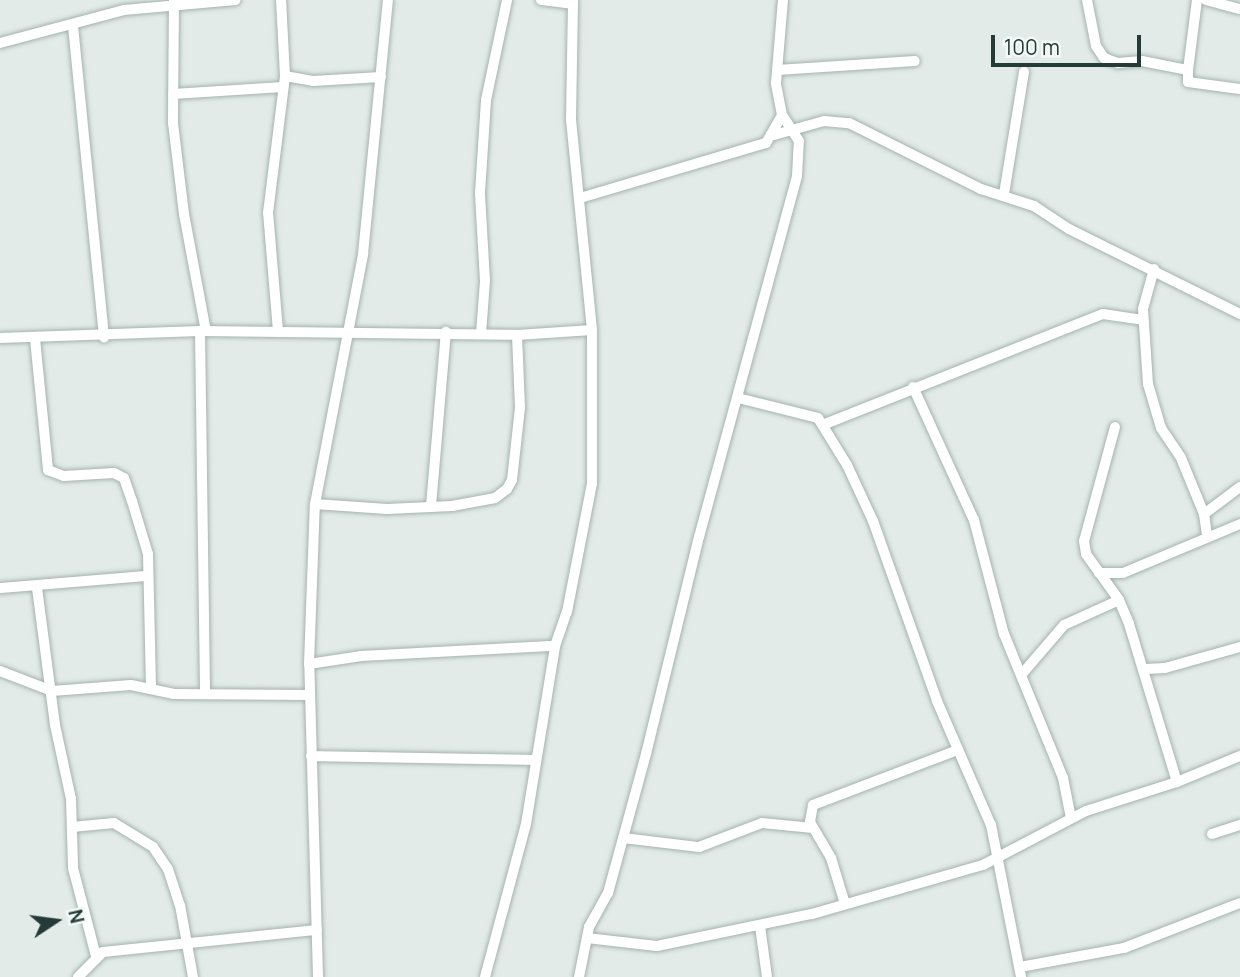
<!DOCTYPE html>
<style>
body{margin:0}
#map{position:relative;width:1240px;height:977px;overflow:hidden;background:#e2ebe8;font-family:Manrope,sans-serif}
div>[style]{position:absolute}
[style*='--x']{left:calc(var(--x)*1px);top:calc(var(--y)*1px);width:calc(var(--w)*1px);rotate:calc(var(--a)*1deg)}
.roads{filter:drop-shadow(0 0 2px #a5b3af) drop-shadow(0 0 2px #a5b3af)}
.minor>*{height:10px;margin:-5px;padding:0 5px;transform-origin:5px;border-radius:5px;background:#fff}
span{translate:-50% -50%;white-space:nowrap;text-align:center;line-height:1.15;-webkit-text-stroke:5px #f2f8f6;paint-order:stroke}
.north{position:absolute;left:21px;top:886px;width:70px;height:70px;-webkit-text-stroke:5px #f2f8f6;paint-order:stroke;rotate:77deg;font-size:19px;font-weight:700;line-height:28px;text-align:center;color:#243b37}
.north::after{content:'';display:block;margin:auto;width:24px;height:32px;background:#243b37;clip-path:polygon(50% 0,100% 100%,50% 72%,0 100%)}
.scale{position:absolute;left:991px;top:35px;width:150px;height:32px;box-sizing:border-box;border:4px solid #243b37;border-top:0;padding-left:9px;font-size:21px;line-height:24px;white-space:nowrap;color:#243b37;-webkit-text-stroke:5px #f2f8f6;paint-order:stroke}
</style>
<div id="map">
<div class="roads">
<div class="minor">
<div style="--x:174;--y:0;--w:123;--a:90.5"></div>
<div style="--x:173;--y:123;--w:92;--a:83.1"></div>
<div style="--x:184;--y:214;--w:119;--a:79.4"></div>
<div style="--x:541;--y:0;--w:32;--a:7"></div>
<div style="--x:1087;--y:0;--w:47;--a:78.9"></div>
<div style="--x:1096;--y:46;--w:14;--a:56"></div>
<div style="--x:1104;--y:58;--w:15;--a:20"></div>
<div style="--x:1118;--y:63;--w:24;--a:-5"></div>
<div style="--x:1142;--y:61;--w:47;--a:11.1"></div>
<div style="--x:1188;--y:70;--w:12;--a:90"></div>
<div style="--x:1188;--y:82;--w:52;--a:7.7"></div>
<div style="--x:1206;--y:0;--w:35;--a:15"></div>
<div style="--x:73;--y:26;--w:313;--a:84.3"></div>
<div style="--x:0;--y:43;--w:128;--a:-14.9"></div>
<div style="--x:124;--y:10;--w:112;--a:-5.1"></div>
<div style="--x:777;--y:70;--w:138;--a:-3.7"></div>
<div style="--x:1188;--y:70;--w:71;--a:-82.7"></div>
<div style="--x:285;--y:76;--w:28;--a:10"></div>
<div style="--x:313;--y:81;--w:68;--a:-3.4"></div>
<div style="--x:173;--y:94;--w:110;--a:-3.6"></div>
<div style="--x:774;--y:135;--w:52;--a:-15.6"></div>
<div style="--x:824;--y:121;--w:25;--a:5"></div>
<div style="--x:849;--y:123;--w:148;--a:26.6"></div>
<div style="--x:981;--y:189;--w:56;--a:17.8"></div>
<div style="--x:1034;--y:206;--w:42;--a:33.3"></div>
<div style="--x:1069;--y:229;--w:191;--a:26.4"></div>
<div style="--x:1004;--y:194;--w:124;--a:-80.7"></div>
<div style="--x:580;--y:198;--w:194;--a:-16.5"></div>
<div style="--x:766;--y:143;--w:32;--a:-60"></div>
<div style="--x:1154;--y:269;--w:41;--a:105.4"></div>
<div style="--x:1143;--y:309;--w:75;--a:86.2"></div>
<div style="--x:1148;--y:384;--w:46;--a:73.5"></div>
<div style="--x:1161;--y:428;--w:36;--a:56"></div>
<div style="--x:1181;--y:458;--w:61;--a:67.7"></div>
<div style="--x:1204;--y:514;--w:21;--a:82"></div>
<div style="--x:200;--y:331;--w:363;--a:89.2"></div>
<div style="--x:278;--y:331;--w:118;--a:-94.8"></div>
<div style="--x:268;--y:213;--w:138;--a:-82.9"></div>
<div style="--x:285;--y:76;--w:76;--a:-93"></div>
<div style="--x:481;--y:334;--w:53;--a:-85.7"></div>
<div style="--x:485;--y:281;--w:88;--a:-93.3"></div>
<div style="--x:480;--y:193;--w:93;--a:-86.3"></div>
<div style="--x:486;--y:100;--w:102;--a:-78.1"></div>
<div style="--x:0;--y:338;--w:200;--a:-2"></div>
<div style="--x:200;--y:331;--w:317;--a:0.7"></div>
<div style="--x:517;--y:335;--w:75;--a:-3.8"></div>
<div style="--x:35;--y:339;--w:132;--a:84.3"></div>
<div style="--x:48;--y:470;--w:17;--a:21"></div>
<div style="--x:64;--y:476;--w:50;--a:-3.4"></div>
<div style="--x:114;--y:473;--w:11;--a:27"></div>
<div style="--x:124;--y:478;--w:24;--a:71"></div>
<div style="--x:132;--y:501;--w:55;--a:73.2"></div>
<div style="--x:148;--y:554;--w:133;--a:88.7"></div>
<div style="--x:913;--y:387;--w:146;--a:65.4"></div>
<div style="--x:974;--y:520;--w:118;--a:75.3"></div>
<div style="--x:1004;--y:634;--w:156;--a:67.7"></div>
<div style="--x:1063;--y:778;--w:41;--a:78.7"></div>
<div style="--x:738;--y:398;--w:82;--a:14"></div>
<div style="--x:818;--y:418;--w:55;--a:58.3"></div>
<div style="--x:847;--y:465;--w:62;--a:65.1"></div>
<div style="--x:873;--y:521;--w:191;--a:70.4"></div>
<div style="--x:937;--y:701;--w:135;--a:66.5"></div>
<div style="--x:991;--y:825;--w:155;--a:78.8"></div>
<div style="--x:825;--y:424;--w:299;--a:-21.6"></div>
<div style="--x:1103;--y:314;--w:40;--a:8.5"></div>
<div style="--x:1115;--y:427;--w:118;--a:105.2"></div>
<div style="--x:1084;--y:541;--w:13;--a:81"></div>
<div style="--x:1086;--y:554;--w:57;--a:54.3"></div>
<div style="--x:1119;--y:600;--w:26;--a:67"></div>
<div style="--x:1129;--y:624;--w:165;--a:73.1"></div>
<div style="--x:315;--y:504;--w:72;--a:4"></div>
<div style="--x:387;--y:509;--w:65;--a:-2.6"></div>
<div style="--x:452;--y:506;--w:44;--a:-10.5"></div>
<div style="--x:495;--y:498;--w:15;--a:-37"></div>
<div style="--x:507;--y:489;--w:10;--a:-61"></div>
<div style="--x:512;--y:480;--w:73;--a:-83.7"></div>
<div style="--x:520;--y:407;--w:72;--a:-92.4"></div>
<div style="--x:431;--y:506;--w:175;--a:-85.1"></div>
<div style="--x:1204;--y:514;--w:45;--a:-36.9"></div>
<div style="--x:1099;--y:573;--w:24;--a:0"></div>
<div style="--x:1123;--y:573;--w:127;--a:-22.7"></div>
<div style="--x:0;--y:588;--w:147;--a:-4.7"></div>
<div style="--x:37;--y:588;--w:138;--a:82.5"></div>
<div style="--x:55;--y:725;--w:76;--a:77.8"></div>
<div style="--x:71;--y:799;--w:69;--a:88.3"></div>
<div style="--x:73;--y:868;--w:91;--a:75.4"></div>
<div style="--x:309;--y:664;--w:53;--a:-8.7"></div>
<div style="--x:361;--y:656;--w:194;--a:-3"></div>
<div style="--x:1145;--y:669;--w:20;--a:-3"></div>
<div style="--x:1165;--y:668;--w:78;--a:-15.6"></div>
<div style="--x:0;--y:671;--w:56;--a:21"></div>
<div style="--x:52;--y:691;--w:79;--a:-4.3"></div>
<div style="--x:131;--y:685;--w:44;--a:11.8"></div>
<div style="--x:174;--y:694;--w:135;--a:0.4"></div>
<div style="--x:1022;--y:674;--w:65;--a:-49.4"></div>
<div style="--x:1064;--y:625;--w:60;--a:-24.4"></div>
<div style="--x:311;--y:756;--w:224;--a:1"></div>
<div style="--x:72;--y:827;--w:42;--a:-5.4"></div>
<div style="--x:114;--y:823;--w:46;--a:31.6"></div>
<div style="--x:153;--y:847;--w:27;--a:56"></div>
<div style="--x:168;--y:869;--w:38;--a:72"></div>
<div style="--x:180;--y:905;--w:73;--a:79.8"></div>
<div style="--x:1212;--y:834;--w:29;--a:-18"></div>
<div style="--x:623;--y:838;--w:77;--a:6.8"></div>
<div style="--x:699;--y:847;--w:67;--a:-20.9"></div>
<div style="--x:762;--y:823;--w:51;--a:5.6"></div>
<div style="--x:845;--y:904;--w:48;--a:-106.9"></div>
<div style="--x:831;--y:858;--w:42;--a:-120.3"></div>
<div style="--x:810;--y:822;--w:17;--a:-80"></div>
<div style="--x:813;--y:805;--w:155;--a:-20.8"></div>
<div style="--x:760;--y:926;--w:51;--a:82.2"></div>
<div style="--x:587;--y:938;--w:70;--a:6.5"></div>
<div style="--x:657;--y:946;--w:158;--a:-11.7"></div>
<div style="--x:812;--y:914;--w:178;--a:-16"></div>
<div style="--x:983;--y:865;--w:116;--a:-27.7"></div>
<div style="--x:1086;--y:811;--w:96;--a:-17.7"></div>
<div style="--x:1177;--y:782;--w:68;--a:-22.4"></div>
<div style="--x:1020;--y:967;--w:106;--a:-10.4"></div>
<div style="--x:1124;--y:948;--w:124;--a:-21.2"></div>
<div style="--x:78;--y:977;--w:35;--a:-45"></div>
<div style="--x:103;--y:952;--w:215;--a:-5.9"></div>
<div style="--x:318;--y:977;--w:313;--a:-91.6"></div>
<div style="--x:309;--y:664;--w:160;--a:-87.9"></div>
<div style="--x:315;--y:504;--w:255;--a:-79.1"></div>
<div style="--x:363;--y:254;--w:255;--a:-84.4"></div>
<div style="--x:485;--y:977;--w:158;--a:-75"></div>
<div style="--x:526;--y:824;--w:180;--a:-80.7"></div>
<div style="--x:555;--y:646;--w:36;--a:-71"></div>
<div style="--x:567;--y:612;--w:131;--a:-79"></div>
<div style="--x:592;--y:483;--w:153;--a:-90"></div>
<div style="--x:592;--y:330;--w:213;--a:-95.7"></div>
<div style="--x:571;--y:118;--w:118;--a:-89"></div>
<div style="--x:579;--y:977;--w:51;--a:-78.7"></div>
<div style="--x:589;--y:927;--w:39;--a:-61"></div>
<div style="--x:608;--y:893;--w:144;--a:-74.7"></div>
<div style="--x:646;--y:754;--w:223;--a:-76.3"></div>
<div style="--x:699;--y:537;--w:374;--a:-74.8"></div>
<div style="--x:797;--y:176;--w:35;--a:-87"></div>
<div style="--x:799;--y:141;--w:31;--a:-123"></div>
<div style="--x:782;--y:115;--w:33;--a:-101"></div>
<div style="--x:776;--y:83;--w:83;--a:-85.2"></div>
</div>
</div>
<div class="north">N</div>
<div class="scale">100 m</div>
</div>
